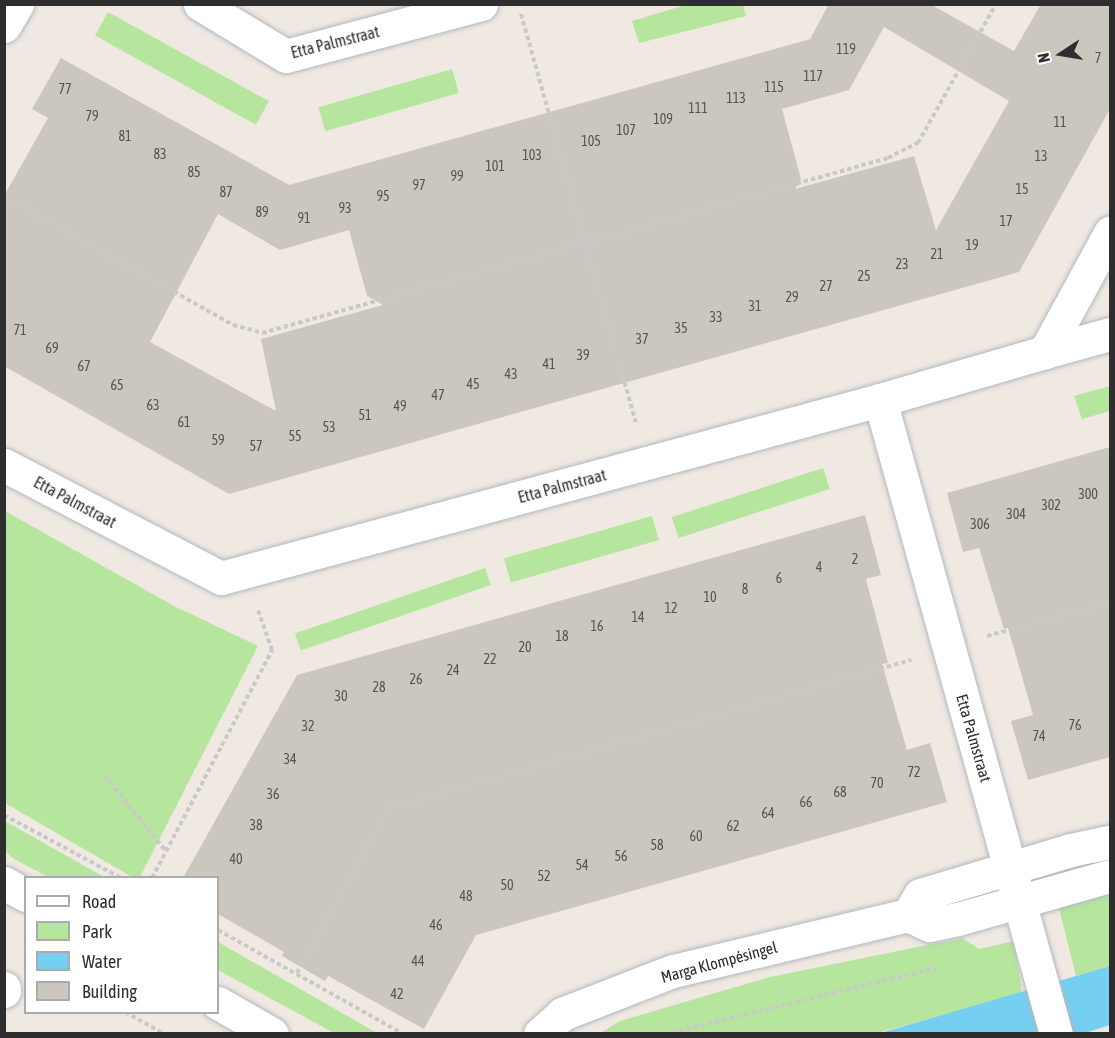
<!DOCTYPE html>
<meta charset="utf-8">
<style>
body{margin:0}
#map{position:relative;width:1115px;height:1038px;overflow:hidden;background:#efe9e1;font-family:"Asap Condensed",sans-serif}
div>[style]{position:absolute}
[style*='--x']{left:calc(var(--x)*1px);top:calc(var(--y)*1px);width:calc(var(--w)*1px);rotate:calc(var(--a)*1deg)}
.green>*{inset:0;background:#b6e59e;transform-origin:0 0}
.water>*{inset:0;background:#75cff0}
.building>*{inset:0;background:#cbc7bf}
.path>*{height:4px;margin-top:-2px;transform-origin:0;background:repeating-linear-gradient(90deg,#c9c9c9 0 4.5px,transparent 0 7.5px)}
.roads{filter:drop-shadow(0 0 2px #b4b7c1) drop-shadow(0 0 2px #b4b7c1)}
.minor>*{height:33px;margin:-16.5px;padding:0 16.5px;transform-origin:16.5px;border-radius:16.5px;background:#fff}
span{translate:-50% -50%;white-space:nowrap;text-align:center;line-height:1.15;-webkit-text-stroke:6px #fff;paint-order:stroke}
.number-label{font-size:14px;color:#555452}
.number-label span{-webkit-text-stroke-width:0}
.street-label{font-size:16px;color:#2e2e2e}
.frame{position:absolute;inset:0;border:6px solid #2e2e2e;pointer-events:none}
.legend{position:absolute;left:24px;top:876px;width:195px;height:138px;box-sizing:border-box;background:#fff;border:2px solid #ababab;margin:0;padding:8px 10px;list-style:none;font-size:18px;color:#2e2e2e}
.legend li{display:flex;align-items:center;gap:12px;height:30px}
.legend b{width:30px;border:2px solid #ababab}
.north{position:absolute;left:1031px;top:24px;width:60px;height:60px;-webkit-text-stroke:4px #fff;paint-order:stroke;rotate:258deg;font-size:16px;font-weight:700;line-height:24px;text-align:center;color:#2e2e2e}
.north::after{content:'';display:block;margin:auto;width:21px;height:27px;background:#2e2e2e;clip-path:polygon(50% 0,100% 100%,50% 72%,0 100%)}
</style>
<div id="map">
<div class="green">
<div style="clip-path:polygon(689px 4px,743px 5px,746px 16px,639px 43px,632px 21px)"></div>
<div style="left:108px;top:12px;width:184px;height:27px;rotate:29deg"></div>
<div style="left:452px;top:69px;width:25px;height:139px;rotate:74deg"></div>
<div style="clip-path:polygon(1110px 386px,1110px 411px,1082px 419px,1074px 396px)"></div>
<div style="left:823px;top:468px;width:22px;height:159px;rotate:72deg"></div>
<div style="clip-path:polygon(5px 511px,174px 606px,258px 646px,140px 877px,132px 877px,5px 803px)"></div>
<div style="left:652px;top:516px;width:25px;height:154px;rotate:74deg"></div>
<div style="left:485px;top:568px;width:18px;height:201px;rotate:71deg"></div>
<div style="clip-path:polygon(4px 821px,5px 821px,104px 877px,48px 877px,14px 859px,5px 851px)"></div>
<div style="clip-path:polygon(1110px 884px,1110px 966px,1076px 976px,1057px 900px)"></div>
<div style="clip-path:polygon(962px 938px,979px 949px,1014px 941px,1022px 993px,877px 1033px,599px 1034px,620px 1021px,770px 977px)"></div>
<div style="clip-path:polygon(218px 942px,377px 1033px,334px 1033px,218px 970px)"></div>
</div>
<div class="water">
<div style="clip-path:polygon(1110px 966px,1110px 1025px,1088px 1032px,877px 1034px)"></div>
</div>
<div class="building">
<div style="clip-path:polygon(evenodd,829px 4px,930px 4px,1014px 51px,1041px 4px,1110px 4px,1110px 109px,1019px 272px,229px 494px,4px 366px,4px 196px,48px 118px,32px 109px,61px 58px,289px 185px,810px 39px,829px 4px,884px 27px,1009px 101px,936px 230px,914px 156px,795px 189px,801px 179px,782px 109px,849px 90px,884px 27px,829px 4px,218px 214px,280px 250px,349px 230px,367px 296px,383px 305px,261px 339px,276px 411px,150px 342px,218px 214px)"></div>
<div style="clip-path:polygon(1110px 447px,1110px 757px,1028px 780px,1011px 721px,1033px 715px,1008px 628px,1004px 629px,979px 548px,963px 552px,947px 493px)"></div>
<div style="clip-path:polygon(865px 515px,881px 575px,866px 579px,888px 663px,882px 664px,907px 750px,930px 743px,947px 802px,476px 935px,424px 1029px,328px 976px,325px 981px,282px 956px,284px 952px,218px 914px,218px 878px,183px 878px,297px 675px)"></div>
</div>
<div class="path">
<div style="--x:521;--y:14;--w:424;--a:74.3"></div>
<div style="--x:4;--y:196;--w:263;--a:29.4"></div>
<div style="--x:233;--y:325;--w:30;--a:15"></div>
<div style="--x:262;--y:333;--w:650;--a:-15.62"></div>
<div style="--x:888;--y:158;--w:34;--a:-27"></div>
<div style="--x:918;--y:143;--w:159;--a:-60.7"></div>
<div style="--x:987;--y:636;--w:127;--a:-15"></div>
<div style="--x:105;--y:776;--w:97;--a:50.9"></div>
<div style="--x:4;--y:815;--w:133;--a:28.3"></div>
<div style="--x:152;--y:878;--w:258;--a:-62.2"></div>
<div style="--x:272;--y:650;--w:42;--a:-109.3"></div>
<div style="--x:218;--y:930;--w:212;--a:29.3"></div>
<div style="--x:297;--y:973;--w:189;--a:-60.9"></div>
<div style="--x:389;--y:808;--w:543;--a:-15.83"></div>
<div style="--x:125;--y:1012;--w:45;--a:29.4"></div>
<div style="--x:664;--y:1034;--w:280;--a:-13.6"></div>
</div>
<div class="roads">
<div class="minor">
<div style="--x:200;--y:4;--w:100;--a:31.2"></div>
<div style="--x:286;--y:56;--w:202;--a:-14.9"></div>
<div style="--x:4;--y:26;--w:26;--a:-59"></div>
<div style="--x:1045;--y:352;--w:67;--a:-15.5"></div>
<div style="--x:880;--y:400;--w:658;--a:74.49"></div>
<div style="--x:4;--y:465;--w:245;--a:27.5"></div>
<div style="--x:221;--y:578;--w:683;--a:-15.12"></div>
<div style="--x:880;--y:400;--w:172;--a:-16.2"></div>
<div style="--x:1045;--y:352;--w:136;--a:-61.4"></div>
<div style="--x:4;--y:883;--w:25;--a:29"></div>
<div style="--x:908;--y:915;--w:23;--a:-59"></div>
<div style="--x:920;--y:895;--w:158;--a:-16.6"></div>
<div style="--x:1071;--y:850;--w:40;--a:-12"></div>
<div style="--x:4;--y:988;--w:3;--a:90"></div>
<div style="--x:218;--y:1003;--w:62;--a:29.9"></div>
<div style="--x:540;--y:1034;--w:30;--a:-42"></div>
<div style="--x:562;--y:1014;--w:119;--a:-21.2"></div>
<div style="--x:673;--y:971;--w:242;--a:-13.4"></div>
<div style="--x:908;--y:915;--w:23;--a:25"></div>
<div style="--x:929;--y:925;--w:30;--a:-12"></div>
<div style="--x:958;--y:919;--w:158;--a:-15.8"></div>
</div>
</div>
<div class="number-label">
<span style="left:846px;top:49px">119</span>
<span style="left:1098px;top:58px">7</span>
<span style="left:813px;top:76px">117</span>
<span style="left:774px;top:87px">115</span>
<span style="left:65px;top:89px">77</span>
<span style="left:736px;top:98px">113</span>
<span style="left:698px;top:108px">111</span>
<span style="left:92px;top:116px">79</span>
<span style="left:663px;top:119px">109</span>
<span style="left:1060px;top:122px">11</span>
<span style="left:626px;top:130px">107</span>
<span style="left:125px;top:136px">81</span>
<span style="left:591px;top:141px">105</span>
<span style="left:160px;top:154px">83</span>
<span style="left:532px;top:155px">103</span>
<span style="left:1041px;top:156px">13</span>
<span style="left:495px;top:166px">101</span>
<span style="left:194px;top:172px">85</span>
<span style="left:457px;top:176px">99</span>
<span style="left:419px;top:185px">97</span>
<span style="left:1022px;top:189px">15</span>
<span style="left:226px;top:192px">87</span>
<span style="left:383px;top:196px">95</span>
<span style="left:345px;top:208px">93</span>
<span style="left:262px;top:212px">89</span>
<span style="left:304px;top:218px">91</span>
<span style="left:1006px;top:221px">17</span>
<span style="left:972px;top:245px">19</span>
<span style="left:937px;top:254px">21</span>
<span style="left:902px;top:264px">23</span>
<span style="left:864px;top:276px">25</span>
<span style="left:826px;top:286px">27</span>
<span style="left:792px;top:297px">29</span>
<span style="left:755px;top:306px">31</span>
<span style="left:716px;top:317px">33</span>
<span style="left:681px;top:328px">35</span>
<span style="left:20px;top:330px">71</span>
<span style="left:642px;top:339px">37</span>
<span style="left:52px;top:348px">69</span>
<span style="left:583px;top:355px">39</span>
<span style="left:549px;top:364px">41</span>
<span style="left:84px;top:366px">67</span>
<span style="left:511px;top:374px">43</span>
<span style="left:473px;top:384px">45</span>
<span style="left:117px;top:385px">65</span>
<span style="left:438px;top:395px">47</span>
<span style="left:153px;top:405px">63</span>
<span style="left:400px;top:406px">49</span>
<span style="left:365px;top:415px">51</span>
<span style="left:184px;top:422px">61</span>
<span style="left:329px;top:427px">53</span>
<span style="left:295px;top:436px">55</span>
<span style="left:218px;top:440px">59</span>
<span style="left:256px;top:446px">57</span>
<span style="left:1088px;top:494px">300</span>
<span style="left:1051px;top:505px">302</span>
<span style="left:1016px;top:514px">304</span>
<span style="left:980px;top:524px">306</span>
<span style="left:855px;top:559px">2</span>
<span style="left:819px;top:567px">4</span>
<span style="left:779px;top:578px">6</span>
<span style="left:745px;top:589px">8</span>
<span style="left:710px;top:597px">10</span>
<span style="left:671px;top:608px">12</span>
<span style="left:638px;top:617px">14</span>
<span style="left:597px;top:626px">16</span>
<span style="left:562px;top:636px">18</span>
<span style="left:525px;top:647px">20</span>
<span style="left:490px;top:659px">22</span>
<span style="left:453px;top:670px">24</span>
<span style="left:416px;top:679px">26</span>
<span style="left:379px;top:687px">28</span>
<span style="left:341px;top:696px">30</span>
<span style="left:1075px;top:725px">76</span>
<span style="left:308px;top:726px">32</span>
<span style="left:1039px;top:736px">74</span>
<span style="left:290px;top:759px">34</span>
<span style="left:914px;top:772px">72</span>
<span style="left:877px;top:783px">70</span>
<span style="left:840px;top:792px">68</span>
<span style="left:273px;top:794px">36</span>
<span style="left:806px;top:802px">66</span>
<span style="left:768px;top:813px">64</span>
<span style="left:256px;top:825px">38</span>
<span style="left:733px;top:826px">62</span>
<span style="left:696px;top:836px">60</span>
<span style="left:657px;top:845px">58</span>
<span style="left:621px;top:856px">56</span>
<span style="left:236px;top:859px">40</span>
<span style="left:582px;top:865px">54</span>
<span style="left:544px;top:876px">52</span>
<span style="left:507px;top:885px">50</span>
<span style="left:466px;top:896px">48</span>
<span style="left:436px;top:925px">46</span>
<span style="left:418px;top:961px">44</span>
<span style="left:397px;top:994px">42</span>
</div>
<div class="street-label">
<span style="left:335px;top:42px;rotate:-14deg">Etta Palmstraat</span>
<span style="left:562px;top:486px;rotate:-15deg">Etta Palmstraat</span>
<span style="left:75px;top:502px;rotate:28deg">Etta Palmstraat</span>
<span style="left:974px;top:738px;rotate:74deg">Etta Palmstraat</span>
<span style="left:719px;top:962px;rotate:-15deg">Marga Klompésingel</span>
</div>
<div class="frame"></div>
<ul class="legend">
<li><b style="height:8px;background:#fff"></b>Road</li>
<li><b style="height:16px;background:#b6e59e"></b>Park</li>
<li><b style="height:16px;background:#75cff0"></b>Water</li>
<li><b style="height:16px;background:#cbc7bf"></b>Building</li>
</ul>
<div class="north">N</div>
</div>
